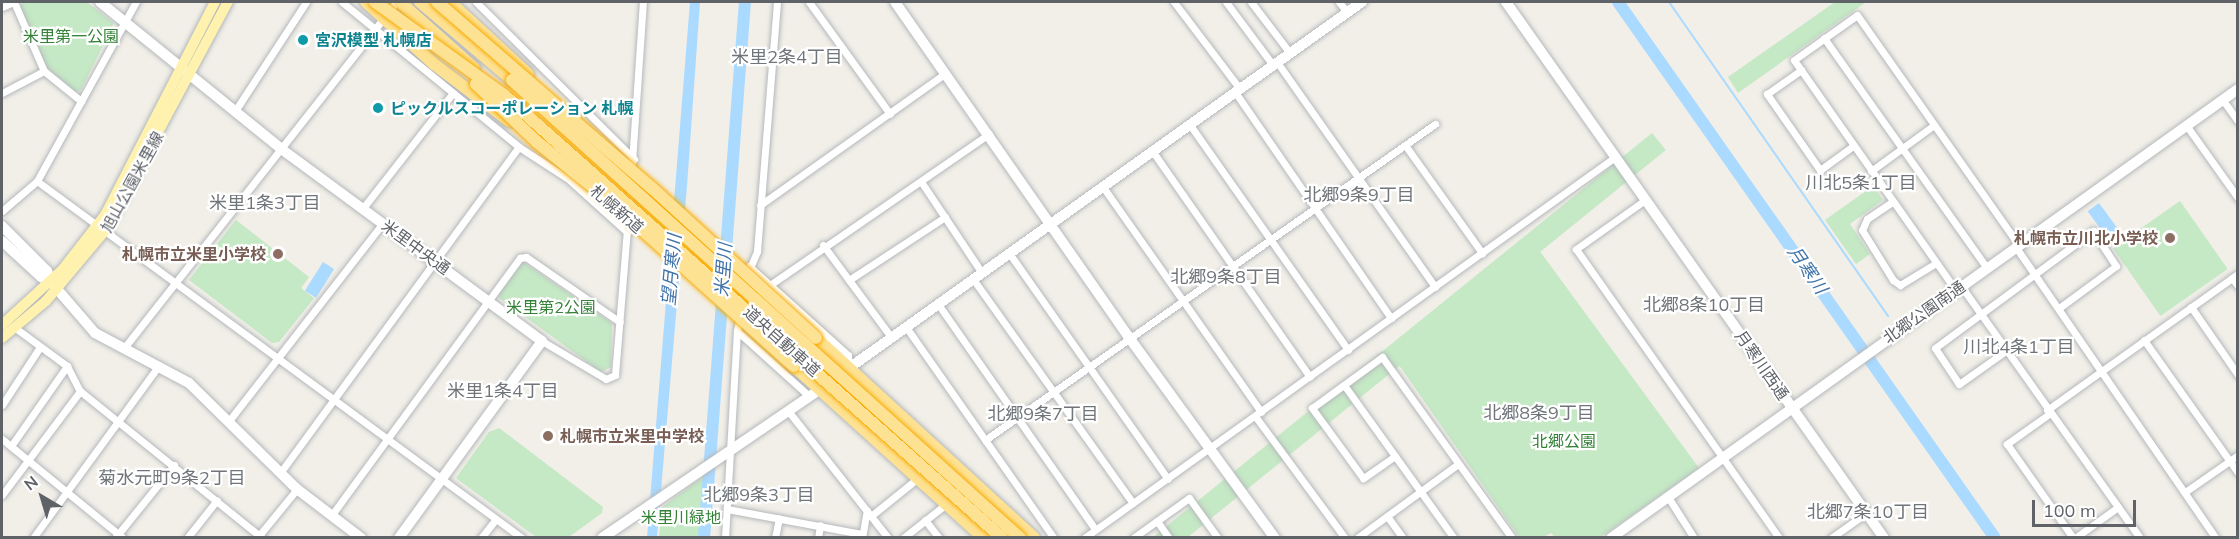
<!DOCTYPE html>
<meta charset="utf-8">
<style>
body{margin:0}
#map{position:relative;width:2239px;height:539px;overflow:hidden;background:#f1efe8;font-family:Mulish,"Noto Sans JP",sans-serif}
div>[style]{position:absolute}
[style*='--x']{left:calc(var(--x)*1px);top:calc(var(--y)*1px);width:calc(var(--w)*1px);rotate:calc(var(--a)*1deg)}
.green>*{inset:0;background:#c5e8c5;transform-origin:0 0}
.water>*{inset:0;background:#aadaff;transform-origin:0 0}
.stream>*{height:2px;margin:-1px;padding:0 1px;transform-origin:1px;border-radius:1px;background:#aadaff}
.river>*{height:12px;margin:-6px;padding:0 6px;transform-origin:6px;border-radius:6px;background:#aadaff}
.roads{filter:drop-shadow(0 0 2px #b5b8bc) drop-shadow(0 0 2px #b5b8bc)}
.street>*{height:7px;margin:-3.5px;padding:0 3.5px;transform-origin:3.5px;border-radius:3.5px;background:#fff}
.secondary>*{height:10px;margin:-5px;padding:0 5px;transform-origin:5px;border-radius:5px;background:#fff}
.primary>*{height:10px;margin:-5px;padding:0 5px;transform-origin:5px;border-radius:5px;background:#fff2af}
.highway>*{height:12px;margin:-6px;padding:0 6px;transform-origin:6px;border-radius:6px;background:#fde293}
.bridges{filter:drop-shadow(0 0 2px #f9ab00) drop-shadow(0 0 2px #f9ab00)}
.highway-bridge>*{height:12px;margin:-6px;padding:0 6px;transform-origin:6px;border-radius:6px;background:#fde293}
.dots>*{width:16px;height:16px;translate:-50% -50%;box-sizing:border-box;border:3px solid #fff;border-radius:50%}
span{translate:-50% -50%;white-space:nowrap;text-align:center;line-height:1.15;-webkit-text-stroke:4.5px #fff;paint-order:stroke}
.park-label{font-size:16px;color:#348238}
.culture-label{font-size:16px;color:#0d838f;font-weight:700}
.left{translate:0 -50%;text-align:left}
.street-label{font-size:16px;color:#5f6368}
.education-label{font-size:16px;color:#785e54;font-weight:700}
.right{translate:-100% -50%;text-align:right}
.neighbourhood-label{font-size:18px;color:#70757a}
.water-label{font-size:18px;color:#4174aa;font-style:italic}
.frame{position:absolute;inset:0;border:3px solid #5f6368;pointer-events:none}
.north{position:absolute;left:12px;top:467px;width:60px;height:60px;-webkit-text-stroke:4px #fff;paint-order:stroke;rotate:322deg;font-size:16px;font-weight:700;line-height:24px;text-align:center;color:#5f6368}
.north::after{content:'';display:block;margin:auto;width:21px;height:27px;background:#5f6368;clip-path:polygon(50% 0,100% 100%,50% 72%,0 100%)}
.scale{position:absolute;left:2032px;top:500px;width:104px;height:27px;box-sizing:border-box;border:3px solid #5f6368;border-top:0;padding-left:8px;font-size:18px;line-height:21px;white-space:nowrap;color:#5f6368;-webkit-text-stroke:4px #fff;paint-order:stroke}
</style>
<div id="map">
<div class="green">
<div style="clip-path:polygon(23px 2px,87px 2px,114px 23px,81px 90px,75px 92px,47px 68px,20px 7px)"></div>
<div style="clip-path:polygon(1835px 2px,1866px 2px,1738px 93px,1728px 77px)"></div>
<div style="left:1652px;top:133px;width:22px;height:693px;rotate:51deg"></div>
<div style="clip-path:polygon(1873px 186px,1883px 200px,1850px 224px,1870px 254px,1856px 264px,1825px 220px)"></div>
<div style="left:2180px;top:201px;width:83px;height:82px;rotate:55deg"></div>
<div style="clip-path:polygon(236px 220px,309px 277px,301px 288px,314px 298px,279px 342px,272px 343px,189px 280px)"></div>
<div style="clip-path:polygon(1536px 246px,1699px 468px,1601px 537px,1555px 537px,1551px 533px,1544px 537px,1519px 537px,1390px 352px)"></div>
<div style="clip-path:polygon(522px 261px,612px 323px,611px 367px,601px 372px,499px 298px,498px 292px)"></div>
<div style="clip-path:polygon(499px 428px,603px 507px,602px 513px,569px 537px,536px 537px,456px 478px,489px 432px)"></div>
<div style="clip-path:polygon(705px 475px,700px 537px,659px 537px,662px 507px)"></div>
</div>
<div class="water">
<div style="clip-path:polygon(690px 2px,700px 2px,687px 186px,657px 537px,647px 538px)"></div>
<div style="left:2099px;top:203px;width:36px;height:14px;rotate:54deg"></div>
<div style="left:323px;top:262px;width:13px;height:34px;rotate:32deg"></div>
</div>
<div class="stream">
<div style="--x:1669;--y:2;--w:383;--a:55.1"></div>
</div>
<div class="river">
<div style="--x:1618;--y:2;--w:655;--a:54.88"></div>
<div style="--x:704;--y:538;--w:538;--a:-85.63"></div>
</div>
<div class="roads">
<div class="street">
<div style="--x:14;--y:2;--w:75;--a:66.5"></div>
<div style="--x:44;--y:71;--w:48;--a:39"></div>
<div style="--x:342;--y:2;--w:229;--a:39.3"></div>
<div style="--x:519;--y:147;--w:57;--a:32.9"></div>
<div style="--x:567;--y:178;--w:81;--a:42"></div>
<div style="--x:476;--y:2;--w:223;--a:44.8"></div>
<div style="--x:809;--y:2;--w:138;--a:54.1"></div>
<div style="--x:1174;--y:2;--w:109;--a:52.8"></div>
<div style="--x:1226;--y:2;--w:79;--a:53.3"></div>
<div style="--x:1251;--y:2;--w:64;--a:52.6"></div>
<div style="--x:1339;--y:2;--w:13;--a:51"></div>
<div style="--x:2;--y:7;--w:12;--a:-24"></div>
<div style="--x:1824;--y:38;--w:281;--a:54.7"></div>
<div style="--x:1277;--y:62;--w:275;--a:54.9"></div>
<div style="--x:1801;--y:70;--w:268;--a:54.9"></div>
<div style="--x:1235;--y:92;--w:275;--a:55.4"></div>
<div style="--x:2;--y:93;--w:47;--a:-27.6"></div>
<div style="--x:2222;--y:99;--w:27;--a:54"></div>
<div style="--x:235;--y:111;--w:130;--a:-56.9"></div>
<div style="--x:1190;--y:125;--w:275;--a:54.9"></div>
<div style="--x:2186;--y:125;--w:90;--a:54.5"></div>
<div style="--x:1405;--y:145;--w:133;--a:54.5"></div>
<div style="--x:1853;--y:146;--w:41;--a:144"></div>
<div style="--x:1820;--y:170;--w:93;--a:-124.9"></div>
<div style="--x:1767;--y:94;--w:42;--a:-35.2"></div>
<div style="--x:1801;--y:70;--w:12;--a:-125"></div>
<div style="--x:1794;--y:60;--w:77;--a:-35.5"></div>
<div style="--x:1857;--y:15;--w:280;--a:54.9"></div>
<div style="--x:1153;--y:152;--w:274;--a:55.1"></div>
<div style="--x:1871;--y:171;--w:78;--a:-36.1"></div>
<div style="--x:37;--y:181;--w:602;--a:36.36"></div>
<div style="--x:922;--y:183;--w:108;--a:56.3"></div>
<div style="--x:1103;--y:187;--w:275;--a:54.9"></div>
<div style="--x:1645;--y:200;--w:85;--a:144.6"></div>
<div style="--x:1576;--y:249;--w:353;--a:54.9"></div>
<div style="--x:1892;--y:202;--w:30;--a:146"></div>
<div style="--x:1867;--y:219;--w:12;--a:114"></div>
<div style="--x:1862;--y:230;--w:59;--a:58.2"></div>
<div style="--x:1893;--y:280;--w:9;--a:36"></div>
<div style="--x:1900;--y:285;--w:42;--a:-31.4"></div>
<div style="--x:760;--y:205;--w:228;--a:-35.4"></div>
<div style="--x:629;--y:206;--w:204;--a:-86.1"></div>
<div style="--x:363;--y:208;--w:146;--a:-52"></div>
<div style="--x:2;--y:211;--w:46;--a:-40.6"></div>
<div style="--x:37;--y:181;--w:205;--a:-61.1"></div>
<div style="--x:823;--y:245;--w:114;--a:53.5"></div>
<div style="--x:2015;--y:246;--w:354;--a:55.5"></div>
<div style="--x:1009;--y:253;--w:276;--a:54.9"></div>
<div style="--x:749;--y:266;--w:133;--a:42"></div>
<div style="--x:848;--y:355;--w:11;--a:90"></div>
<div style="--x:747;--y:275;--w:26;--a:-67"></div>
<div style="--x:757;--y:251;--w:250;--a:-85.4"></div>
<div style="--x:2232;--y:278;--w:10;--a:53"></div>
<div style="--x:973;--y:279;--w:275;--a:54.5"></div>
<div style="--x:849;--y:280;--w:115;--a:-33.3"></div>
<div style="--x:770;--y:285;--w:266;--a:-34.6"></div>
<div style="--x:1961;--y:286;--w:309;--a:54.6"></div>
<div style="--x:938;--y:304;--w:274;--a:55.1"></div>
<div style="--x:2191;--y:307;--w:83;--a:55.3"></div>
<div style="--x:14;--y:327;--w:66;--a:36.3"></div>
<div style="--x:67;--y:366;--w:28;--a:63"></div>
<div style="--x:80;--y:391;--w:234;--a:38.9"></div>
<div style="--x:906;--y:327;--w:258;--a:55"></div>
<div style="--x:737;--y:331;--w:98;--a:42.1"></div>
<div style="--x:2144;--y:340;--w:163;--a:54.7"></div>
<div style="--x:542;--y:341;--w:74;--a:30.7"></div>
<div style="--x:606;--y:379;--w:10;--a:-24"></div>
<div style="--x:615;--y:375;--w:159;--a:-85.3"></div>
<div style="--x:124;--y:348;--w:440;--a:-51.8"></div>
<div style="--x:2007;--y:350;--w:59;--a:144.7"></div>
<div style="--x:1959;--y:384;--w:43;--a:-123.7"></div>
<div style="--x:1935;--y:348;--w:197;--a:-36.5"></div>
<div style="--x:2093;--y:231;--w:42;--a:56.7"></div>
<div style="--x:2116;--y:266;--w:71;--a:143.6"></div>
<div style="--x:1344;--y:385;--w:188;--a:54.3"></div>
<div style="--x:2;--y:405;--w:69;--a:-56.8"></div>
<div style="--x:2047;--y:410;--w:234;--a:-35.5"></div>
<div style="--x:789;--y:412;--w:160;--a:51.8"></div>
<div style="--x:2049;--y:414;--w:52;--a:144.5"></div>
<div style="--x:2007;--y:444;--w:115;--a:54.9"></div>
<div style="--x:1255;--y:416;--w:152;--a:53.6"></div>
<div style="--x:228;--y:422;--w:252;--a:-52.1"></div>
<div style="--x:2;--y:439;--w:156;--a:39.3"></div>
<div style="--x:985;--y:440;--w:550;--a:-35.08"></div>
<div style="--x:11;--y:446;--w:98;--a:-55"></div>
<div style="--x:1395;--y:456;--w:39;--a:145"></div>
<div style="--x:1363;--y:478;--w:87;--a:-126.1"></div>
<div style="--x:1312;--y:408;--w:87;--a:-36.1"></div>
<div style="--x:1382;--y:357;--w:223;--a:54.3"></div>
<div style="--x:280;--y:473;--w:404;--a:-53.8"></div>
<div style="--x:2185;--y:492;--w:65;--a:-34.9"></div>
<div style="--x:2;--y:495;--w:130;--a:-53.1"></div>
<div style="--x:1668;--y:497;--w:49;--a:57.6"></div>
<div style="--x:727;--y:509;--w:137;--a:10.5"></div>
<div style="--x:331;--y:516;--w:320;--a:-53.8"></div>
<div style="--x:520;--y:258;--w:6;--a:-9"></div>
<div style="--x:526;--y:257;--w:114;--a:34.7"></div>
<div style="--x:871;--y:516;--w:60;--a:-39"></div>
<div style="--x:1387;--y:516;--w:27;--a:54"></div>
<div style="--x:925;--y:520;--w:23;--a:52"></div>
<div style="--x:1157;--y:521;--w:21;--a:55"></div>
<div style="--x:33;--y:538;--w:214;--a:-53.9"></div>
<div style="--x:115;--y:538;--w:94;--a:-51.1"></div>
<div style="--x:187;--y:538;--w:48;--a:-51.7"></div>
<div style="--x:257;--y:538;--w:63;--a:-50.8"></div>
<div style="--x:481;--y:538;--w:24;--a:-52"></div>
<div style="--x:725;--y:538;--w:207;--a:-86.7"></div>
<div style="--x:737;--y:331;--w:43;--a:-79.2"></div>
<div style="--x:775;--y:538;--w:20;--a:-79"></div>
<div style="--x:818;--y:538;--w:13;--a:-81"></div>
<div style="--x:862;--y:538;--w:28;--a:-80"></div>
<div style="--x:903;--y:538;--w:55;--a:-38.3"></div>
<div style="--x:1084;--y:538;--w:654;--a:-35.66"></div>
<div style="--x:1133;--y:538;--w:69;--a:-35.5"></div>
<div style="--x:1189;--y:498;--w:49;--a:54.1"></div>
<div style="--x:1357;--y:538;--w:125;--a:-36.2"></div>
<div style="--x:1831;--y:538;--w:43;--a:-35.5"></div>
<div style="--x:2075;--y:538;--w:53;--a:-35.8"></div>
</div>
<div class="secondary">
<div style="--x:100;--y:2;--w:232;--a:39"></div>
<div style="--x:280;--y:148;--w:325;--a:36.4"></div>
<div style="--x:542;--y:341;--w:243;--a:126"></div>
<div style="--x:895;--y:2;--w:407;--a:55.1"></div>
<div style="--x:1128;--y:336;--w:250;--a:54"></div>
<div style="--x:1506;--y:2;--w:656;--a:54.81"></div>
<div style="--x:2;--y:226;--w:64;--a:45"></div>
<div style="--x:47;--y:271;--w:12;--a:70"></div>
<div style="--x:51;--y:282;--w:67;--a:49.2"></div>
<div style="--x:95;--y:333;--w:106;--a:28"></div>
<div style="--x:189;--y:383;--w:151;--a:44.5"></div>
<div style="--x:297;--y:489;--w:81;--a:37.4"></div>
<div style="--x:2;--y:241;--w:53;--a:42.7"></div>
<div style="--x:41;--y:277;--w:11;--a:27"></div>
<div style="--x:842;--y:373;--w:639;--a:-35.51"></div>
<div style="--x:602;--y:538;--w:270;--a:-34.3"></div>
<div style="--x:1611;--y:538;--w:771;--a:-35.61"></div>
</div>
<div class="primary">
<div style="--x:2;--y:325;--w:81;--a:-42.5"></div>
<div style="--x:62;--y:270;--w:70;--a:-52"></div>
<div style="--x:105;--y:215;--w:240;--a:-62.7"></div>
<div style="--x:2;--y:338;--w:57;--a:-40.1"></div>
<div style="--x:46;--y:301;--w:92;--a:-49.9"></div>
<div style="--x:105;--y:231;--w:260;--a:-61.8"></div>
</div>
<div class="highway">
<div style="--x:366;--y:2;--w:92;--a:42.4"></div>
<div style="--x:434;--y:64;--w:94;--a:37.2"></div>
<div style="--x:400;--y:2;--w:99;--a:41.7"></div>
<div style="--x:420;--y:2;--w:121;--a:40.3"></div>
<div style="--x:450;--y:2;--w:106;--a:42.7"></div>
<div style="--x:816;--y:338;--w:296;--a:42.5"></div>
<div style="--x:794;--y:366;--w:256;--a:42.2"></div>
</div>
</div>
<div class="bridges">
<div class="highway-bridge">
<div style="--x:375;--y:2;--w:159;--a:35.8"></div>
<div style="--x:504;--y:95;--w:667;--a:41.65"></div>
<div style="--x:437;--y:2;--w:284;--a:40.9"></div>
<div style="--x:652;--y:188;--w:222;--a:42.4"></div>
<div style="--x:512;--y:80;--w:684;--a:42.04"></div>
<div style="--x:476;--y:84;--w:84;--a:43.6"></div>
<div style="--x:537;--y:142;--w:94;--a:38.9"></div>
<div style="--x:610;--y:201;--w:247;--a:41.9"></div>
</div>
</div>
<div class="dots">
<div style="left:303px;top:40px;background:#0f9aa8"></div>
<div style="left:378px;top:108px;background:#0f9aa8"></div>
<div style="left:2170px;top:238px;background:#8d6e63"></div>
<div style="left:278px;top:254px;background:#8d6e63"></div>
<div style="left:548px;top:436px;background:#8d6e63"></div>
</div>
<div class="park-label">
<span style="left:71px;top:36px">米里第一公園</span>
<span style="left:551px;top:307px">米里第2公園</span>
<span style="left:1564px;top:441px">北郷公園</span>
<span style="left:681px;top:517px">米里川緑地</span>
</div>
<div class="culture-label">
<span class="left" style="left:315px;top:40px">宮沢模型 札幌店</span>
<span class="left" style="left:390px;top:108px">ピックルスコーポレーション 札幌</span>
</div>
<div class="street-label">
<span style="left:132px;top:182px;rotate:-61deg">旭山公園米里線</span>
<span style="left:617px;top:209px;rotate:41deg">札幌新道</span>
<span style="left:416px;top:247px;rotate:36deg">米里中央通</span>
<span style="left:1924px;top:312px;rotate:-35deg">北郷公園南通</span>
<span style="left:782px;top:341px;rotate:42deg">道央自動車道</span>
<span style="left:1762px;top:365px;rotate:55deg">月寒川西通</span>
</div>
<div class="education-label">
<span class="right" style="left:2158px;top:238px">札幌市立川北小学校</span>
<span class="right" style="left:266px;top:254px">札幌市立米里小学校</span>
<span class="left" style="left:560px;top:436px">札幌市立米里中学校</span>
</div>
<div class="neighbourhood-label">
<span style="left:787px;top:57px">米里2条4丁目</span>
<span style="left:1861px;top:183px">川北5条1丁目</span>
<span style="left:1359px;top:195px">北郷9条9丁目</span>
<span style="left:265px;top:203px">米里1条3丁目</span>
<span style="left:1226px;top:277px">北郷9条8丁目</span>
<span style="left:1704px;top:305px">北郷8条10丁目</span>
<span style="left:2019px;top:347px">川北4条1丁目</span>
<span style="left:503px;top:391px">米里1条4丁目</span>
<span style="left:1539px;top:413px">北郷8条9丁目</span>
<span style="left:1043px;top:414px">北郷9条7丁目</span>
<span style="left:172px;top:478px">菊水元町9条2丁目</span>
<span style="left:759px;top:495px">北郷9条3丁目</span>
<span style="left:1868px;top:512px">北郷7条10丁目</span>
</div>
<div class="water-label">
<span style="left:672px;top:270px;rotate:-85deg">望月寒川</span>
<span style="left:724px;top:270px;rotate:-86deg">米里川</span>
<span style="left:1807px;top:270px;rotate:55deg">月寒川</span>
</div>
<div class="frame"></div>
<div class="north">N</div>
<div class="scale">100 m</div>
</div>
